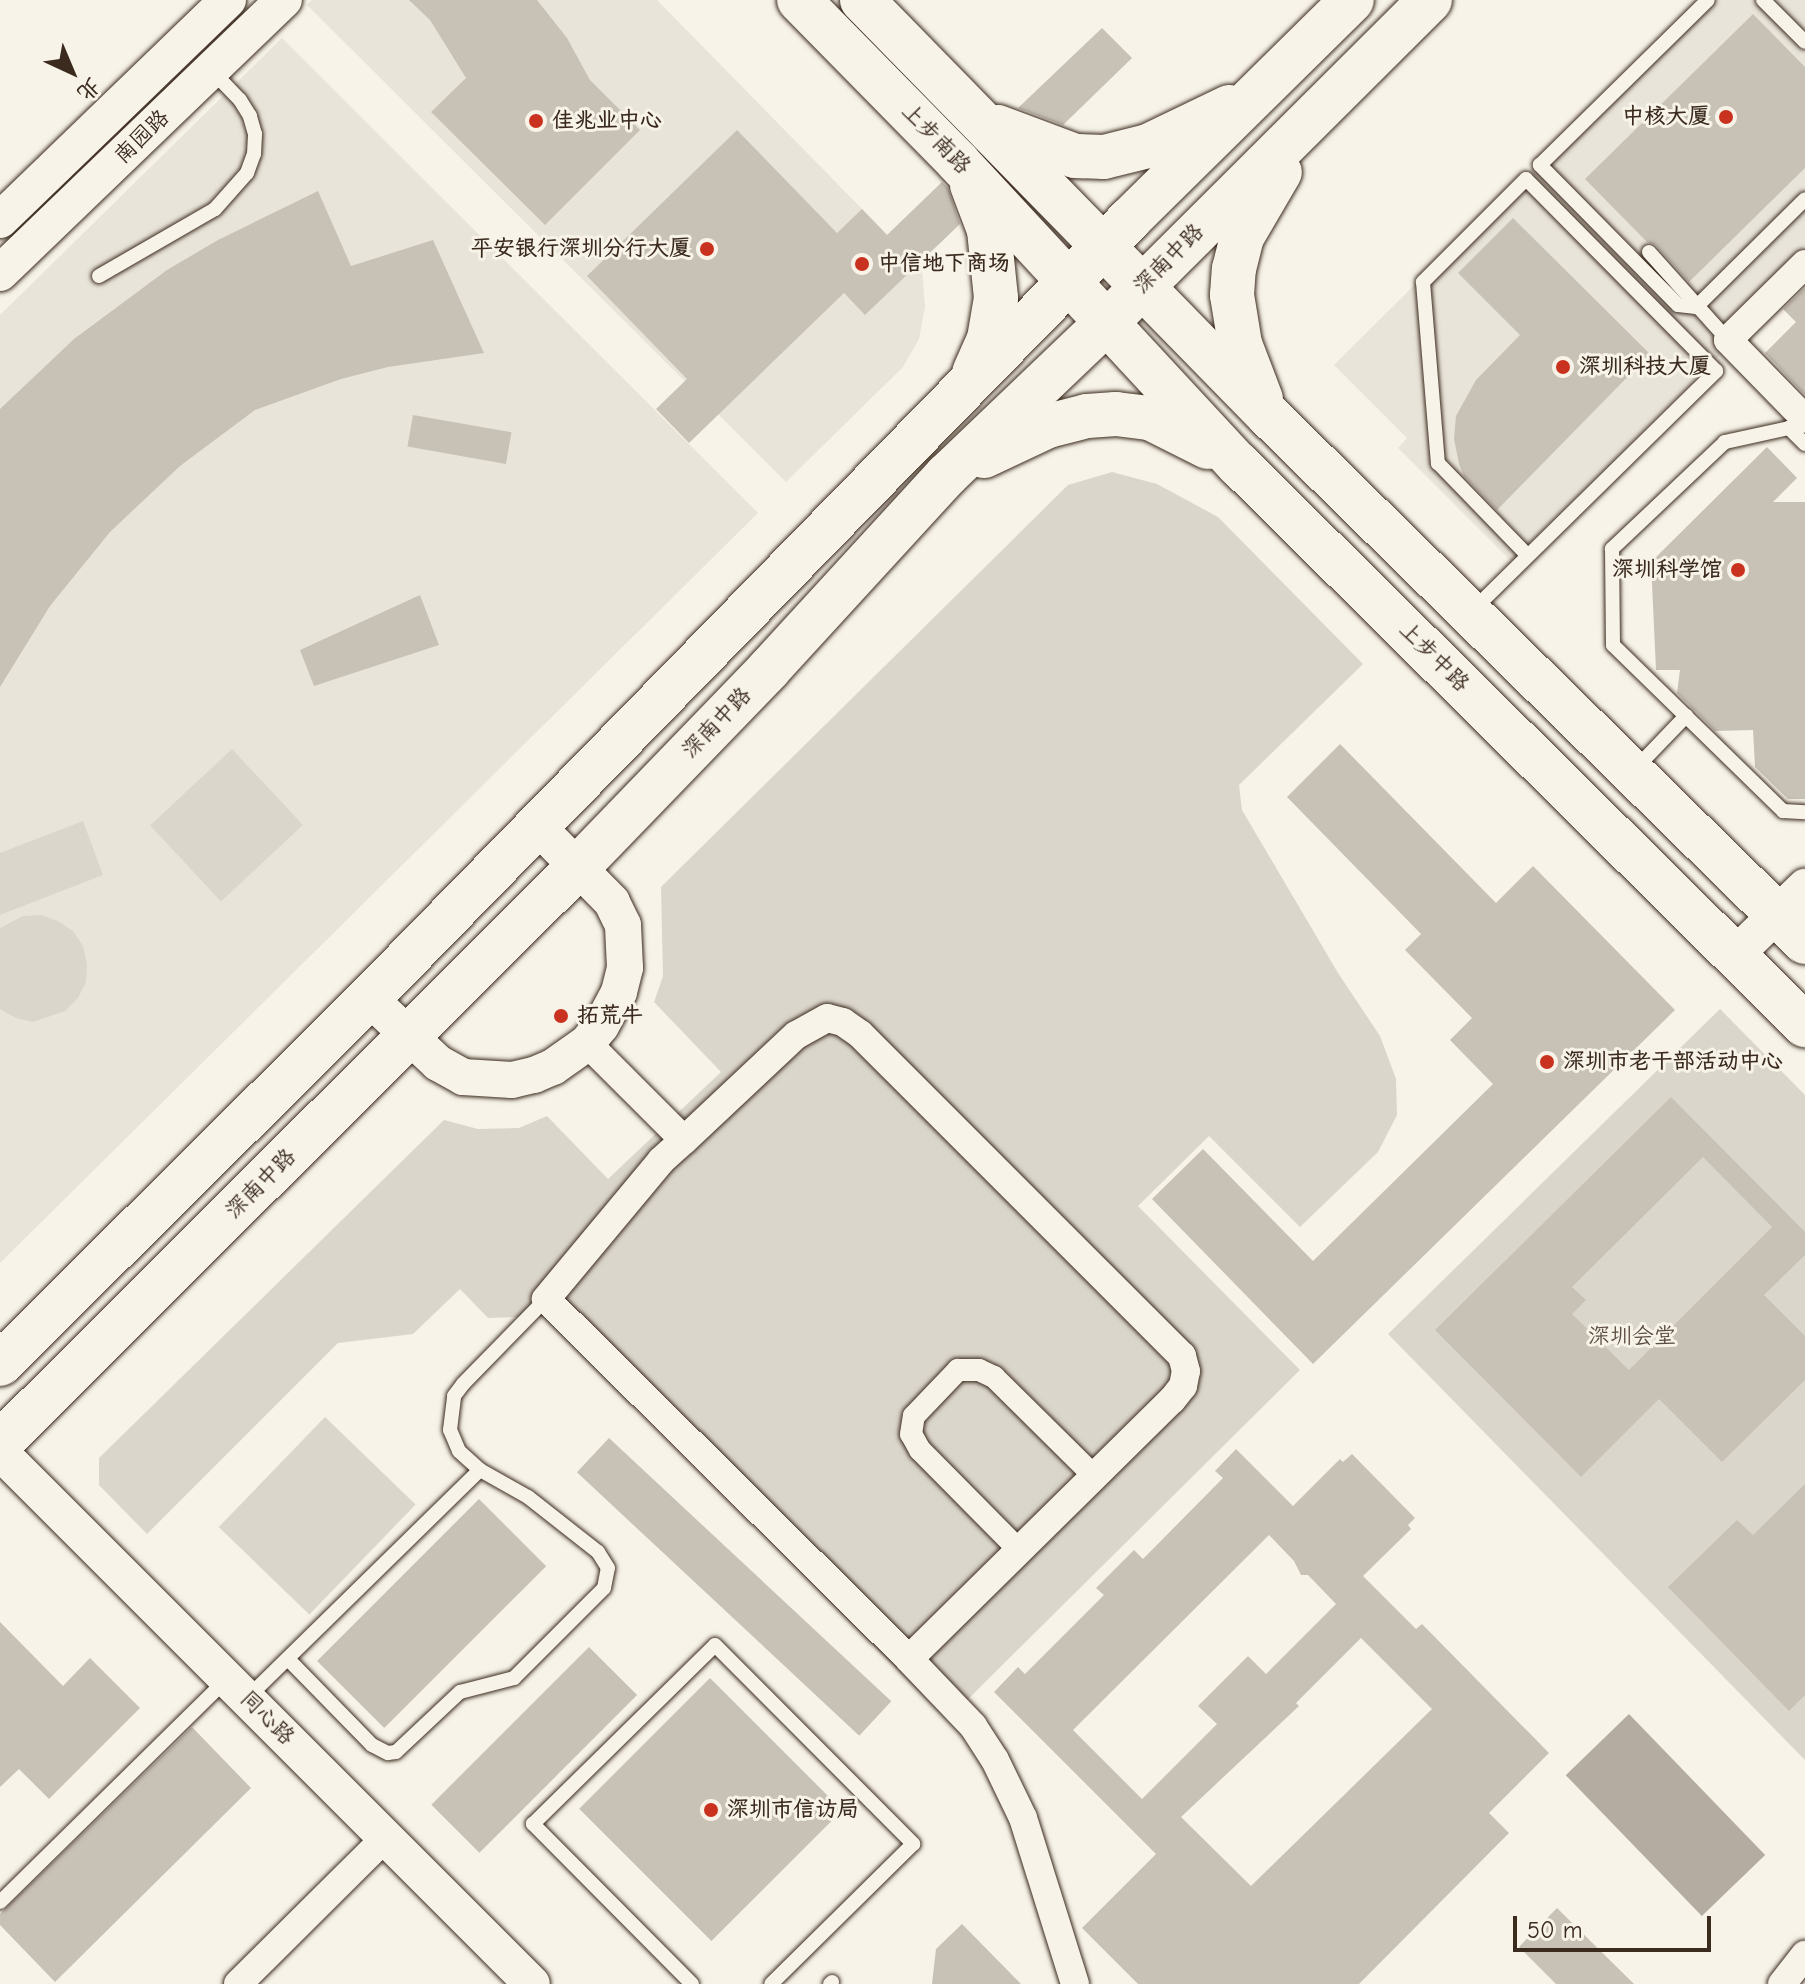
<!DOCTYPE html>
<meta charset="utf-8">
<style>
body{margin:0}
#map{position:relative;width:1805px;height:1984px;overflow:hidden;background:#f7f3e8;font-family:"Comic Neue","LXGW WenKai TC",sans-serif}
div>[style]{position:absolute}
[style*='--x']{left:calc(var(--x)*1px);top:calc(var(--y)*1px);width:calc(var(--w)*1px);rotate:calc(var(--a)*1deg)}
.built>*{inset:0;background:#e9e4d9}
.green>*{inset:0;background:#dbd6cb;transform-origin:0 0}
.water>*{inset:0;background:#b4aca0;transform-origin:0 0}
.building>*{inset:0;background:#c8c1b6;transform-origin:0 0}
.roads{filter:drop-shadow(0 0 2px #3b2a1e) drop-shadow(0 0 2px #3b2a1e)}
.service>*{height:14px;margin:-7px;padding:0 7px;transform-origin:7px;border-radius:7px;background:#f7f3e8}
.pedestrian>*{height:22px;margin:-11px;padding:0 11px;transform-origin:11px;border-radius:11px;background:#f7f3e8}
.minor>*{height:28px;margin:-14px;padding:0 14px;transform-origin:14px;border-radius:14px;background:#f7f3e8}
.tertiary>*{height:36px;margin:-18px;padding:0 18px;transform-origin:18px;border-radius:18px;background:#f7f3e8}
.primary>*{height:44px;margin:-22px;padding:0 22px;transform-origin:22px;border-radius:22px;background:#f7f3e8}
.dots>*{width:22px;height:22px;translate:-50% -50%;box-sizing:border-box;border:4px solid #f7f3e8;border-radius:50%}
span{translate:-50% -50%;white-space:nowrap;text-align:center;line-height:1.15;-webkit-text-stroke:6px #f7f3e8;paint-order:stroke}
.poi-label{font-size:22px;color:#3b2a1e;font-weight:700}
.right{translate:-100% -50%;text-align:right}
.left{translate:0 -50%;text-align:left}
.street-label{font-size:22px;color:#3b2a1e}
.park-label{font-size:22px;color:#5b4c41}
.north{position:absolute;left:32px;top:32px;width:80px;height:80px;-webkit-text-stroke:6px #f7f3e8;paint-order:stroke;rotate:136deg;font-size:22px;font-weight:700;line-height:32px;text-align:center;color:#3b2a1e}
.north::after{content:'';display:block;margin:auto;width:28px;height:36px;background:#3b2a1e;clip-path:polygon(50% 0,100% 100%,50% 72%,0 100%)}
.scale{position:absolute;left:1513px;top:1916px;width:198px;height:36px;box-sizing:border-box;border:4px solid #3b2a1e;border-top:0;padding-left:10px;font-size:24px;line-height:28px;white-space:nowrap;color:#3b2a1e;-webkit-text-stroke:6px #f7f3e8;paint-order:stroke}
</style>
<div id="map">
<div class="built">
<div style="clip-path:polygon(312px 0,657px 0,922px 270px,925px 307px,919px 339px,903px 367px,786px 482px,307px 5px)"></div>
<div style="clip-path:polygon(1701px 0,1805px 0,1805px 245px,1722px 327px,1734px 341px,1511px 561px,1398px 448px,1407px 438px,1334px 365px)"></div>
<div style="clip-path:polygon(282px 38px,758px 513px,0 1263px,0 315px)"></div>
</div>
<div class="green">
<div style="clip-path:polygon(1112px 472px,1157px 484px,1218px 517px,1363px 664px,1239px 785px,1242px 810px,1338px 973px,1380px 1036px,1396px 1079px,1397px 1115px,1378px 1152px,1300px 1227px,1209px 1136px,1138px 1206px,1300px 1370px,947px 1720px,547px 1316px,488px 1318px,460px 1289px,413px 1334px,338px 1343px,147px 1534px,99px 1485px,99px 1458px,444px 1120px,478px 1129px,519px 1128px,547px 1116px,608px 1179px,721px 1072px,654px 1002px,663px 976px,661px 887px,1068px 485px)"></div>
<div style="left:232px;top:749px;width:104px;height:112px;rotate:47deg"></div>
<div style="clip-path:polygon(83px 821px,103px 875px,0 915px,0 853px)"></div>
<div style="clip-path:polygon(41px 915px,58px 921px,73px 931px,83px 946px,87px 964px,86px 982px,78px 998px,65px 1011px,33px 1022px,16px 1018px,0 1009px,0 928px,23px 916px)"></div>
<div style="clip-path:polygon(1720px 1009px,1805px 1095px,1805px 1760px,1388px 1334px)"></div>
<div style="left:325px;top:1417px;width:126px;height:153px;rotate:44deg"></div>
</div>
<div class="water">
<div style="left:1629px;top:1714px;width:196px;height:88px;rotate:46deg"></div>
</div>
<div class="building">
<div style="clip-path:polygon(409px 0,537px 0,567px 38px,590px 80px,640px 130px,545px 225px,431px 112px,466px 78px,430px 20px)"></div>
<div style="clip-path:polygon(1753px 14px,1805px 67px,1805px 168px,1689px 282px,1656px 245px,1647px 242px,1585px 179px)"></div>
<div style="clip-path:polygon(1102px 28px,1132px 58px,1063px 125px,1018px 108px)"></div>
<div style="clip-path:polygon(737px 130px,837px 233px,862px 209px,887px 235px,942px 182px,948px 188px,960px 224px,865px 315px,844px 293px,689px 443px,656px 409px,687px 379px,587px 276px)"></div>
<div style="clip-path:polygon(318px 191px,351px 266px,433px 240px,484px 353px,388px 367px,341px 379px,255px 410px,180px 466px,110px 532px,50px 606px,0 687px,0 409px,74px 339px,167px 270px,218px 240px)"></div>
<div style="clip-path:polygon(1513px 218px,1650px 354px,1497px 510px,1464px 476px,1459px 464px,1454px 439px,1456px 416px,1476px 380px,1520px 335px,1458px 273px)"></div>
<div style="clip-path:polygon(1805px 288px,1805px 395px,1765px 353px,1796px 322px,1783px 309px)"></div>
<div style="left:413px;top:415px;width:100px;height:32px;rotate:10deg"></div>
<div style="clip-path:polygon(1767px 447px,1797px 478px,1773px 502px,1805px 502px,1805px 799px,1788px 799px,1755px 767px,1753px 730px,1715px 731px,1677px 693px,1680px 670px,1656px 670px,1651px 562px)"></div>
<div style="clip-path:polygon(420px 595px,439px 645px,314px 686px,300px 650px)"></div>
<div style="clip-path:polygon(1340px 744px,1496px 903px,1533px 866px,1675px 1010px,1313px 1364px,1152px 1199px,1203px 1149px,1313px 1261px,1493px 1084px,1450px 1040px,1472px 1018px,1405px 950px,1421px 934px,1287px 797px)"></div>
<div style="clip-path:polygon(evenodd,1671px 1097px,1805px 1232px,1805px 1255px,1764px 1295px,1805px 1336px,1805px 1380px,1722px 1462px,1659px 1399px,1581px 1477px,1435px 1330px,1671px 1097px,1703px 1157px,1772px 1227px,1629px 1370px,1572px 1314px,1586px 1300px,1572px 1287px,1703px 1157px)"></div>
<div style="left:609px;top:1438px;width:386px;height:47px;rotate:43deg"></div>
<div style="clip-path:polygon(evenodd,1236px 1449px,1293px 1506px,1340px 1459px,1343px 1462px,1352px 1454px,1415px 1518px,1408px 1525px,1411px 1529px,1363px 1576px,1416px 1629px,1422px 1624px,1549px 1753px,1489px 1813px,1509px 1833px,1359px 1984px,1138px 1984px,1082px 1928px,1156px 1854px,994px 1692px,1018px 1667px,1025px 1674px,1104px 1595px,1096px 1588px,1134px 1550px,1143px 1559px,1223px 1478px,1215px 1471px,1236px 1449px,1269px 1535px,1294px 1561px,1301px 1575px,1308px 1575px,1336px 1604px,1266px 1674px,1248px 1656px,1198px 1706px,1217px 1724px,1142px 1799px,1073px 1730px,1269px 1535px,1236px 1449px,1361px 1638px,1432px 1709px,1251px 1886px,1181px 1817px,1299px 1706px,1296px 1703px,1361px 1638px)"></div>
<div style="clip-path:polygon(1805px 1484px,1805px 1695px,1789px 1711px,1668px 1587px,1737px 1520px,1753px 1535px)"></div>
<div style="left:479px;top:1499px;width:95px;height:229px;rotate:45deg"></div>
<div style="clip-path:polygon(0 1622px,63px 1686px,90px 1658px,140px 1708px,49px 1799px,19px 1769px,0 1787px)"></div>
<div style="left:589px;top:1647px;width:68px;height:223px;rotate:45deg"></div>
<div style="left:710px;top:1678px;width:187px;height:185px;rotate:45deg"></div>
<div style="clip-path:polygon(192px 1727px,251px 1788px,55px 1982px,0 1925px,0 1914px)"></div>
<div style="clip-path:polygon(1557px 1908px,1634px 1984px,1556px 1984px,1519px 1947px)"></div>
<div style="clip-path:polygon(962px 1924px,1021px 1984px,932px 1984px,936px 1949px)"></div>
</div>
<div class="roads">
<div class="service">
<div style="--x:1763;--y:0;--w:59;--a:45"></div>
<div style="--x:1649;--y:252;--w:118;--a:48.1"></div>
<div style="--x:99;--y:276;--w:134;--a:-30"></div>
<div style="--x:215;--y:209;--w:48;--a:-48.4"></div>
<div style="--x:247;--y:173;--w:20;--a:-70"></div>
<div style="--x:254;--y:154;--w:20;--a:-87"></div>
<div style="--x:255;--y:134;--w:19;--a:-106"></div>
<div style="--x:250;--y:116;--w:19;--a:-122"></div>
<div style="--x:240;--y:100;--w:40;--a:-134"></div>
<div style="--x:1696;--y:307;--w:18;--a:-174"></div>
<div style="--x:1678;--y:305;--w:197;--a:-134.6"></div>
<div style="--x:1540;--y:165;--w:235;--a:-44.5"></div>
<div style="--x:1696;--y:307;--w:153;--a:-44.7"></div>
<div style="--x:1805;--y:444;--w:23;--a:-135"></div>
<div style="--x:1789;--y:428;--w:66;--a:167.7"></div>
<div style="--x:1725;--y:442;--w:156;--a:136.6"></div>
<div style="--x:1612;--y:549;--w:96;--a:89.4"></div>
<div style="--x:1613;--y:645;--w:238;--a:44.3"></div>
<div style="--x:1783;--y:811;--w:22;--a:3"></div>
<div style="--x:1473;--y:610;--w:341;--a:-44.5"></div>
<div style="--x:1716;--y:371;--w:270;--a:-134.7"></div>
<div style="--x:1526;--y:179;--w:146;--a:135"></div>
<div style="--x:1423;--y:282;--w:182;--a:85.3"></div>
<div style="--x:1438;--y:463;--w:129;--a:45.9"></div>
<div style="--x:1635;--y:769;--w:74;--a:-46.1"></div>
<div style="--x:288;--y:1659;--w:120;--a:45.7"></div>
<div style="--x:372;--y:1745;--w:18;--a:27"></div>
<div style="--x:388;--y:1753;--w:8;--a:-7"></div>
<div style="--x:396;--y:1752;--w:88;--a:-43.2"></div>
<div style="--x:460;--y:1692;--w:56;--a:-14.5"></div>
<div style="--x:514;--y:1678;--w:127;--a:-45"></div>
<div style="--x:604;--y:1588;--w:20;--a:-79"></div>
<div style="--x:608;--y:1568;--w:19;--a:-122"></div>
<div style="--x:598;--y:1552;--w:89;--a:-141.8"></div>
<div style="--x:528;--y:1497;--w:55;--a:-150.6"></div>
<div style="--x:480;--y:1470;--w:28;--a:-138"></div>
<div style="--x:459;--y:1451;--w:23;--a:-113"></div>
<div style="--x:450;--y:1430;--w:34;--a:-83"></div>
<div style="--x:454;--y:1396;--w:15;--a:-53"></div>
<div style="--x:463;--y:1384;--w:119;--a:-45.7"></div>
<div style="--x:247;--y:1698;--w:326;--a:-44.4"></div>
<div style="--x:0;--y:1902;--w:318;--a:-44.5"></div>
<div style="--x:692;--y:1984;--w:226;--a:-134.8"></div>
<div style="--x:533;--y:1824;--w:255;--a:-44.5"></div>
<div style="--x:715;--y:1645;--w:281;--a:45.1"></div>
<div style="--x:913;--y:1844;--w:199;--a:135.4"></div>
<div style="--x:830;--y:1984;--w:3;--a:-45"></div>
</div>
<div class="pedestrian">
<div style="--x:1020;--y:1551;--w:142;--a:-134.7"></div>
<div style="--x:920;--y:1450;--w:18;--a:-119"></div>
<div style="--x:911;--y:1434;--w:18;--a:-81"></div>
<div style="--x:914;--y:1416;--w:64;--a:-46.3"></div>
<div style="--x:958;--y:1370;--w:21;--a:0"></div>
<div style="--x:979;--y:1370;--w:17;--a:25"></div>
<div style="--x:994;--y:1377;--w:142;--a:44.7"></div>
</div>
<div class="minor">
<div style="--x:1805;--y:264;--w:108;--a:135.4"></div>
<div style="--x:1728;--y:340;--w:110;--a:45.7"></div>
<div style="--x:587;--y:1043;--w:137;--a:45"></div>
<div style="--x:684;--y:1140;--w:31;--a:138"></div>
<div style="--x:661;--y:1161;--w:180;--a:129.8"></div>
<div style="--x:546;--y:1299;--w:511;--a:44.76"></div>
<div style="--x:909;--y:1659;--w:369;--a:-44.6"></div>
<div style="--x:1172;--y:1400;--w:18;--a:-52"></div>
<div style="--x:1183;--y:1386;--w:15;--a:-79"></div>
<div style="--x:1186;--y:1371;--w:16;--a:-105"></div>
<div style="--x:1182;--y:1356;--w:455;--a:-135"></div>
<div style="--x:860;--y:1034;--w:21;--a:-145"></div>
<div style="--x:843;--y:1022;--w:16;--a:-166"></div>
<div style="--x:827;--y:1018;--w:35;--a:151"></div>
<div style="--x:796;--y:1035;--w:154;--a:136.8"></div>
<div style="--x:909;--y:1659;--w:93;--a:46.3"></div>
<div style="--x:973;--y:1726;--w:40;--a:57.1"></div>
<div style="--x:995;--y:1760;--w:64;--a:64.2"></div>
<div style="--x:1023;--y:1818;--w:174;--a:72.6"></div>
<div style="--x:238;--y:1984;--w:207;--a:-44.8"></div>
<div style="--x:1782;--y:1984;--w:37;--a:-52"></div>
</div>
<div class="tertiary">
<div style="--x:0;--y:220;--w:317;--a:-44"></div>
<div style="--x:0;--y:273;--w:394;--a:-43.9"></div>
<div style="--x:1735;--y:955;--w:98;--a:-44.2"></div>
<div style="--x:369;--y:998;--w:95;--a:43.3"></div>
<div style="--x:438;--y:1063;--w:29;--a:29"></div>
<div style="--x:463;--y:1077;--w:49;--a:3.5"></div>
<div style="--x:512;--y:1080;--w:23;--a:-13"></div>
<div style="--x:534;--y:1075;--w:21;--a:-23"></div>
<div style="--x:553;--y:1067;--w:42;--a:-35.2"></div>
<div style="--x:587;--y:1043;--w:22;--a:-51"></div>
<div style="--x:601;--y:1026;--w:38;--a:-62"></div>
<div style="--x:619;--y:992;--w:25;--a:-76"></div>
<div style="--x:625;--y:968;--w:43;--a:-92.7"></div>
<div style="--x:623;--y:925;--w:25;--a:-116"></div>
<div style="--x:612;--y:902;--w:107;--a:-134.6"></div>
<div style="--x:0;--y:1452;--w:752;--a:45"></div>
</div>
<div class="primary">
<div style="--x:799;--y:0;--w:227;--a:45.5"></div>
<div style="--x:958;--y:162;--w:412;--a:47.2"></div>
<div style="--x:1238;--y:464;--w:798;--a:44.7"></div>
<div style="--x:862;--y:0;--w:582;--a:45.63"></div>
<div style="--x:1269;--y:416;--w:751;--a:44.46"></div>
<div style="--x:998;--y:127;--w:82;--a:20.6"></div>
<div style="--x:1075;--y:156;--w:29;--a:2"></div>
<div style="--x:1104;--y:157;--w:45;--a:-14"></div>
<div style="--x:1148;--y:146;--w:90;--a:-25.7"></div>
<div style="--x:972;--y:185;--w:48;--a:69.3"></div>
<div style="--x:989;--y:230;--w:68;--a:84.1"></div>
<div style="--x:996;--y:298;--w:42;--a:99.7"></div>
<div style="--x:989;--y:339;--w:36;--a:114"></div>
<div style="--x:1261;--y:399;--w:59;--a:-110.9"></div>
<div style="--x:1240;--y:344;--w:50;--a:-99.3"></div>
<div style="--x:1232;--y:295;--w:26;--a:-86"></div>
<div style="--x:1234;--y:269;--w:33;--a:-76"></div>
<div style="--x:1242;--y:237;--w:75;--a:-59.7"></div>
<div style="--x:984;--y:456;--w:71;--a:-25.1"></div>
<div style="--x:1048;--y:426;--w:40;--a:-14.4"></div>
<div style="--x:1087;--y:416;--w:29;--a:-4"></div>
<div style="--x:1116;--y:414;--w:34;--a:7"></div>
<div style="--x:1150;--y:418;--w:65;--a:26.6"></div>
<div style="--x:0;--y:1364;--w:520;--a:-44.77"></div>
<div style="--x:369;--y:998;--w:1088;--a:-45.67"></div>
<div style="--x:1129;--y:220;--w:313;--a:-44.6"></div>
<div style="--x:0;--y:1443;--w:816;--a:-44.9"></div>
<div style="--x:578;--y:867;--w:275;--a:-46"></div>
<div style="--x:769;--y:669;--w:263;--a:-47.5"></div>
<div style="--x:947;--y:475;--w:221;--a:-43.7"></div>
<div style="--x:1107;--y:322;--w:456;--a:-44.9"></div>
</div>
</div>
<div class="dots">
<div style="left:1726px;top:117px;background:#c8321e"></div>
<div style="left:536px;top:121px;background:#c8321e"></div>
<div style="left:707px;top:249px;background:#c8321e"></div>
<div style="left:862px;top:264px;background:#c8321e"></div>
<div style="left:1563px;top:367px;background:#c8321e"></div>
<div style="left:1738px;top:570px;background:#c8321e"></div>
<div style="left:561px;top:1016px;background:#c8321e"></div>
<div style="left:1547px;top:1062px;background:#c8321e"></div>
<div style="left:711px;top:1810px;background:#c8321e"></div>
</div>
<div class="poi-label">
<span class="right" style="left:1710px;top:117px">中核大厦</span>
<span class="left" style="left:552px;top:121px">佳兆业中心</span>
<span class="right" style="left:691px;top:249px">平安银行深圳分行大厦</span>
<span class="left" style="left:878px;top:264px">中信地下商场</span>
<span class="left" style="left:1579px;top:367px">深圳科技大厦</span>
<span class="right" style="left:1722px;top:570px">深圳科学馆</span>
<span class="left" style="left:577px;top:1016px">拓荒牛</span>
<span class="left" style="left:1563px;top:1062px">深圳市老干部活动中心</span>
<span class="left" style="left:727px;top:1810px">深圳市信访局</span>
</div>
<div class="street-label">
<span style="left:142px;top:137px;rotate:-44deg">南园路</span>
<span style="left:936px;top:139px;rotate:46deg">上步南路</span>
<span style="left:1169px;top:259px;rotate:-45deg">深南中路</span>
<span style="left:1434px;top:657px;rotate:45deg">上步中路</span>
<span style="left:717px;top:723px;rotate:-46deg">深南中路</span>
<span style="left:261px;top:1184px;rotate:-45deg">深南中路</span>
<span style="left:267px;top:1718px;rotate:45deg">同心路</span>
</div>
<div class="park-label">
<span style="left:1632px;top:1337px">深圳会堂</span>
</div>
<div class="north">北</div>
<div class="scale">50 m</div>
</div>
